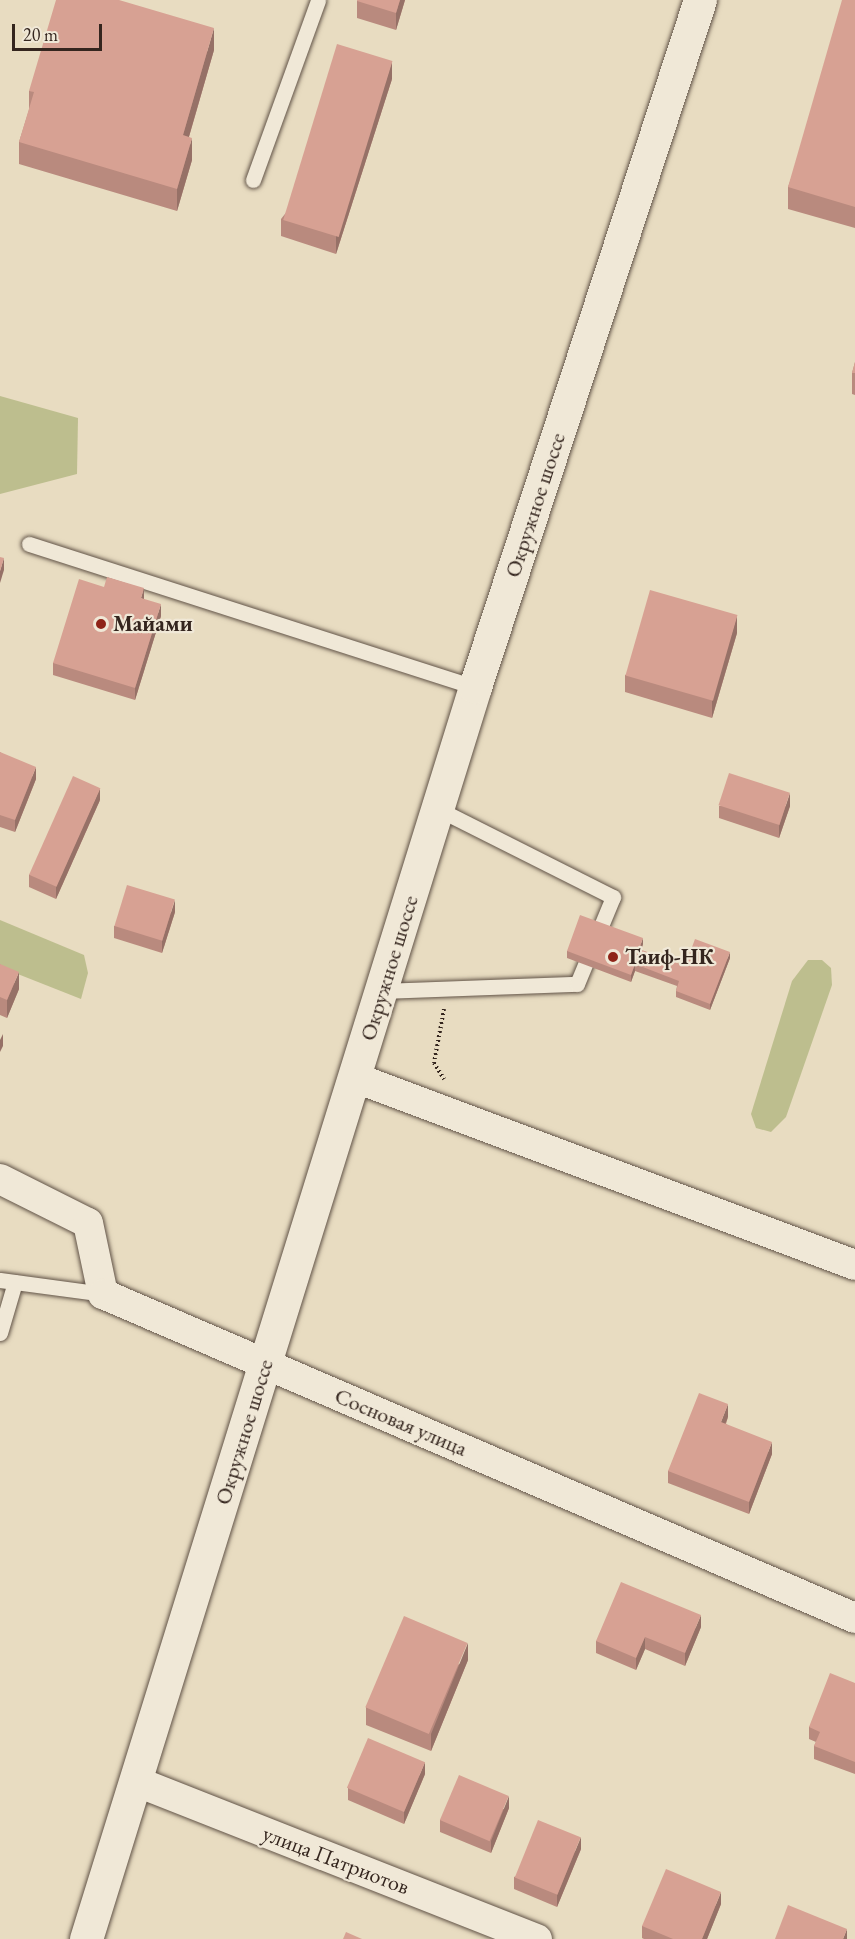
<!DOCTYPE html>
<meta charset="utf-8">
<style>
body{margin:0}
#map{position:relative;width:855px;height:1939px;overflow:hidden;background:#e8dcc1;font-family:"EB Garamond",serif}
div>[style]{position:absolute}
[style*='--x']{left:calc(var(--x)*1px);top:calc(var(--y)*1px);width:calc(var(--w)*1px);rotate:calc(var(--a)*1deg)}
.green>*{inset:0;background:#bdbe8e}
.path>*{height:4px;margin-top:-2px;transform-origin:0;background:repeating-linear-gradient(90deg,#34251e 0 1.5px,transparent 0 4.5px)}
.roads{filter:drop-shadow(0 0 2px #615347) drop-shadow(0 0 2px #615347)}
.lane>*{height:15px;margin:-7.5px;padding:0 7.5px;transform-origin:7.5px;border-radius:7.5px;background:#f0e8d7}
.street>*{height:30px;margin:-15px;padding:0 15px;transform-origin:15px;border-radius:15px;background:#f0e8d7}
.secondary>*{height:33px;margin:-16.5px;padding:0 16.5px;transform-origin:16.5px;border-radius:16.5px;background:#f0e8d7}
.wall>*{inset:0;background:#b98a7e}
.shaded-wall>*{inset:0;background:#967167}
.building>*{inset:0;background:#d7a193;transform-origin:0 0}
.dots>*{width:16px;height:16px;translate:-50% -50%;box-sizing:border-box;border:3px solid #f0e8d7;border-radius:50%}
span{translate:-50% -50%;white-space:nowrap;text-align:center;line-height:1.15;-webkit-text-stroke:4.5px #f0e8d7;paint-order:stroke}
.street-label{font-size:22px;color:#34251e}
.poi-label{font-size:22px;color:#34251e;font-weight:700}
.left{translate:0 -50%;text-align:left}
.scale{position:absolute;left:12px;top:24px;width:90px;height:27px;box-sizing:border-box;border:3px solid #34251e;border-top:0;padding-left:8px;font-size:18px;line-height:21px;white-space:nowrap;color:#34251e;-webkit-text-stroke:4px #f0e8d7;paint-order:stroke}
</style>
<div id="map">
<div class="green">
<div style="clip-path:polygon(0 396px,78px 418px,77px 474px,0 494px)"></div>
<div style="clip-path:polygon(0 920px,84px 955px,88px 973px,81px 999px,0 967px)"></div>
<div style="clip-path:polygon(808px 960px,822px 960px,831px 968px,832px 985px,786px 1117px,771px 1132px,756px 1128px,751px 1114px,792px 981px)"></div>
</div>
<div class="path">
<div style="--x:444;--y:1009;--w:55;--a:100.5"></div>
<div style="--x:434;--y:1063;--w:19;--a:58"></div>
</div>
<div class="roads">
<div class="lane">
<div style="--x:253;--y:180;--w:191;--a:-70.1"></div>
<div style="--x:29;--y:544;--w:468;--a:17.8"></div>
<div style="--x:382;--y:991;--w:195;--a:-2.1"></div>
<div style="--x:577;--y:984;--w:94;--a:-67.5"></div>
<div style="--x:613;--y:897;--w:196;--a:-153.3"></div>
<div style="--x:0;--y:1280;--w:104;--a:7.7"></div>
<div style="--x:0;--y:1333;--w:53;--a:-73.6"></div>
</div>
<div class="street">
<div style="--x:356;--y:1078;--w:533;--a:20.54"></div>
<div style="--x:0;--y:1179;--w:98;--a:26.6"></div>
<div style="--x:88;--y:1223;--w:73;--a:78.1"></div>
<div style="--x:103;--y:1294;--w:819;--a:23.31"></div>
<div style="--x:135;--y:1781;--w:432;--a:21.5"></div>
</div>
<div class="secondary">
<div style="--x:86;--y:1939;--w:1311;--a:-72.74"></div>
<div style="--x:475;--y:687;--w:723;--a:-71.87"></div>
</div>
</div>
<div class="wall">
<div style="clip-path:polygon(357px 0,405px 0,396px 30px,357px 18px)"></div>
<div style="clip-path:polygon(855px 0,855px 228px,788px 209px,788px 187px)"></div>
<div style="clip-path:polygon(214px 50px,189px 137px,192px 160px,177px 211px,19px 164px,19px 142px,29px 110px,29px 91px)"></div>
<div style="clip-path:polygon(392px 79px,336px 254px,281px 236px,281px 219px)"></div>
<div style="clip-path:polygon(855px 362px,855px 395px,852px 394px,852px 373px)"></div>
<div style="clip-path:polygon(144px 599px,161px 616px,135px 700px,53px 675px,53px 663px)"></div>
<div style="clip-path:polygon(737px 633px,712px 718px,625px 692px,625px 675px)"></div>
<div style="clip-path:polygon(0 752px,36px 779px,15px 832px,0 827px)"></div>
<div style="clip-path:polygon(100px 800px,56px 899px,29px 887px,29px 875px)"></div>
<div style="clip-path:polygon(719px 806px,790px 806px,779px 838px,719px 818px)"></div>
<div style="clip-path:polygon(175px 912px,162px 953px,114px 938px,114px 926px)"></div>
<div style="clip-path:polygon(643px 944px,641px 950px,685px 966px,730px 958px,710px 1010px,676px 997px,676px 991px,677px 986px,635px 971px,631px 982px,567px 958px,567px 951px)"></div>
<div style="clip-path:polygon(0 964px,19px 989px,7px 1018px,0 1015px)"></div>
<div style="clip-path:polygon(728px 1417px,726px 1424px,772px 1454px,749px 1514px,668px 1483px,668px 1471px)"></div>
<div style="clip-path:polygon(701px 1627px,685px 1666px,645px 1649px,636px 1670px,596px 1653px,596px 1641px)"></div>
<div style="clip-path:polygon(468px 1660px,431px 1751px,366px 1725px,366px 1707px)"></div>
<div style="clip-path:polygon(855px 1683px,855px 1774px,814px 1759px,814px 1746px,816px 1742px,809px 1739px,809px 1727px)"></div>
<div style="clip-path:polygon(425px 1774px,404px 1824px,348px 1800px,348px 1788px)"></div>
<div style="clip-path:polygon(509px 1808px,491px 1853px,440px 1832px,440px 1820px)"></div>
<div style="clip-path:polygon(581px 1849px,557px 1907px,514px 1889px,514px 1877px)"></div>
<div style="clip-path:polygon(721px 1904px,707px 1939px,644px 1939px,642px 1938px,642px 1926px)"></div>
</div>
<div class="shaded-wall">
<div style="clip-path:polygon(400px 0,405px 0,396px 30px,396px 13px)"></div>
<div style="clip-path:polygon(214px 28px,214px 50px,183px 157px,183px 135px)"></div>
<div style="clip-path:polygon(392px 61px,392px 79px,336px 254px,336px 236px)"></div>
<div style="clip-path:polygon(192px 138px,192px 160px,177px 211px,177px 189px)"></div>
<div style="clip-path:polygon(4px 558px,4px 570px,0 583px,0 571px)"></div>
<div style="clip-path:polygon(144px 588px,144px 600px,141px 598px)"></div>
<div style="clip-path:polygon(161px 604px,161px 616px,135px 700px,135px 688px)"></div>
<div style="clip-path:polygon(737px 615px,737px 633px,712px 718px,712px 700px)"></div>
<div style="clip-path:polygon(36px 767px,36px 779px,15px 832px,15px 820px)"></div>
<div style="clip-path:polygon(100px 788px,100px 800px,56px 899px,56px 887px)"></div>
<div style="clip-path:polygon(790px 793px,790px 806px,779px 838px,779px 826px)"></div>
<div style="clip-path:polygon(175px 900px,175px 912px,162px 953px,162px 941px)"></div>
<div style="clip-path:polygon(643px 938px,643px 944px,639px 956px,639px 949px)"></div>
<div style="clip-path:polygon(730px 952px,730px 958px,710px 1010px,710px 1004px)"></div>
<div style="clip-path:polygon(635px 964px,635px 971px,631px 982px,631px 975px)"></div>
<div style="clip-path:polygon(19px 972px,19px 989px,7px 1018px,7px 1000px)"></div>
<div style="clip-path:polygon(3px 1034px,3px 1046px,0 1052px,0 1040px)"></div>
<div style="clip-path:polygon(728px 1404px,728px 1417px,721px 1434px,721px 1422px)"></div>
<div style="clip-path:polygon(772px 1442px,772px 1454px,749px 1514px,749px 1502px)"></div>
<div style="clip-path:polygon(701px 1615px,701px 1627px,685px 1666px,685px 1653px)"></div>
<div style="clip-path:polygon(645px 1637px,645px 1649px,636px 1670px,636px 1658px)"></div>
<div style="clip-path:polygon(468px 1643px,468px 1660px,431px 1751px,431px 1734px)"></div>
<div style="clip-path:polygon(425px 1762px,425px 1774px,404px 1824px,404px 1812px)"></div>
<div style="clip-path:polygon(509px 1796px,509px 1808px,491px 1853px,491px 1841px)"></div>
<div style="clip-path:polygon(581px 1837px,581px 1849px,557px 1907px,557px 1895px)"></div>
<div style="clip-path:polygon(721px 1892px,721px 1904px,707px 1939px,702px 1939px)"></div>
<div style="clip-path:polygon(847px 1929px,847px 1939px,843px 1939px)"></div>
</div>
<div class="building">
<div style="clip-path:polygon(56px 0,119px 0,214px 28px,183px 135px,192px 138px,177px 189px,19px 142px,34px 92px,29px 91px)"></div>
<div style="clip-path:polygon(357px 0,400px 0,396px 13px,357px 1px)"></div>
<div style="clip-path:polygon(842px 0,855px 0,855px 207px,788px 187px)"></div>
<div style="left:337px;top:44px;width:58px;height:184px;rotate:17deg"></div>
<div style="clip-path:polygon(855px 362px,855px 373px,852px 373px)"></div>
<div style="clip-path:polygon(0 557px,4px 558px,0 571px)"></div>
<div style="clip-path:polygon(107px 577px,144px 588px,141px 598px,161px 604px,135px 688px,53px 663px,79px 579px,104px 587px)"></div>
<div style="left:650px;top:590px;width:91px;height:89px;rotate:16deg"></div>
<div style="clip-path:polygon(0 752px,36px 767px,15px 820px,0 815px)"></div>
<div style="left:729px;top:773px;width:64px;height:34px;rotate:18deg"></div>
<div style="left:73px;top:776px;width:30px;height:108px;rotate:24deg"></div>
<div style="left:127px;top:885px;width:50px;height:43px;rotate:17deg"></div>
<div style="clip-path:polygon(580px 915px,643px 938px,639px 949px,685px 966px,695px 939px,730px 952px,710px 1004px,676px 991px,679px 981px,635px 964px,631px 975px,567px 951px)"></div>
<div style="clip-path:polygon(0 964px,19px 972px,7px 1000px,0 997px)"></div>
<div style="clip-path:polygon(699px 1393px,728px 1404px,721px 1422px,772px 1442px,749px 1502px,668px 1471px)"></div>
<div style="clip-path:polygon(621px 1582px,701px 1615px,685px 1653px,645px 1637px,636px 1658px,596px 1641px)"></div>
<div style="left:404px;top:1616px;width:69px;height:99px;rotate:23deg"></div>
<div style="clip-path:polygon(830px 1673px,855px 1683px,855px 1762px,814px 1746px,820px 1732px,809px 1727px)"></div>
<div style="left:368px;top:1738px;width:62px;height:54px;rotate:23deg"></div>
<div style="left:459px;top:1775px;width:54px;height:49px;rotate:23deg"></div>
<div style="left:538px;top:1820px;width:46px;height:62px;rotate:22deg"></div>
<div style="clip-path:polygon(666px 1869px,721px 1892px,702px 1939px,673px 1939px,642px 1926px)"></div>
<div style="clip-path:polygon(788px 1905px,847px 1929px,843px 1939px,775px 1939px)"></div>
<div style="clip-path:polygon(346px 1932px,362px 1939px,343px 1939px)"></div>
</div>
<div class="dots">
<div style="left:101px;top:624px;background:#8f2418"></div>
<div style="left:613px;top:957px;background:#8f2418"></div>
</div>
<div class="street-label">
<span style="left:535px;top:505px;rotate:-72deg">Окружное шоссе</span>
<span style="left:389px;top:968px;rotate:-73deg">Окружное шоссе</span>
<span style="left:401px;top:1422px;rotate:23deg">Сосновая улица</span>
<span style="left:244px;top:1432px;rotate:-73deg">Окружное шоссе</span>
<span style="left:336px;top:1860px;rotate:21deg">улица Патриотов</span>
</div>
<div class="poi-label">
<span class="left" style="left:113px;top:624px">Майами</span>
<span class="left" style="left:625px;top:957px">Таиф-НК</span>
</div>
<div class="scale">20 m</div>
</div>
